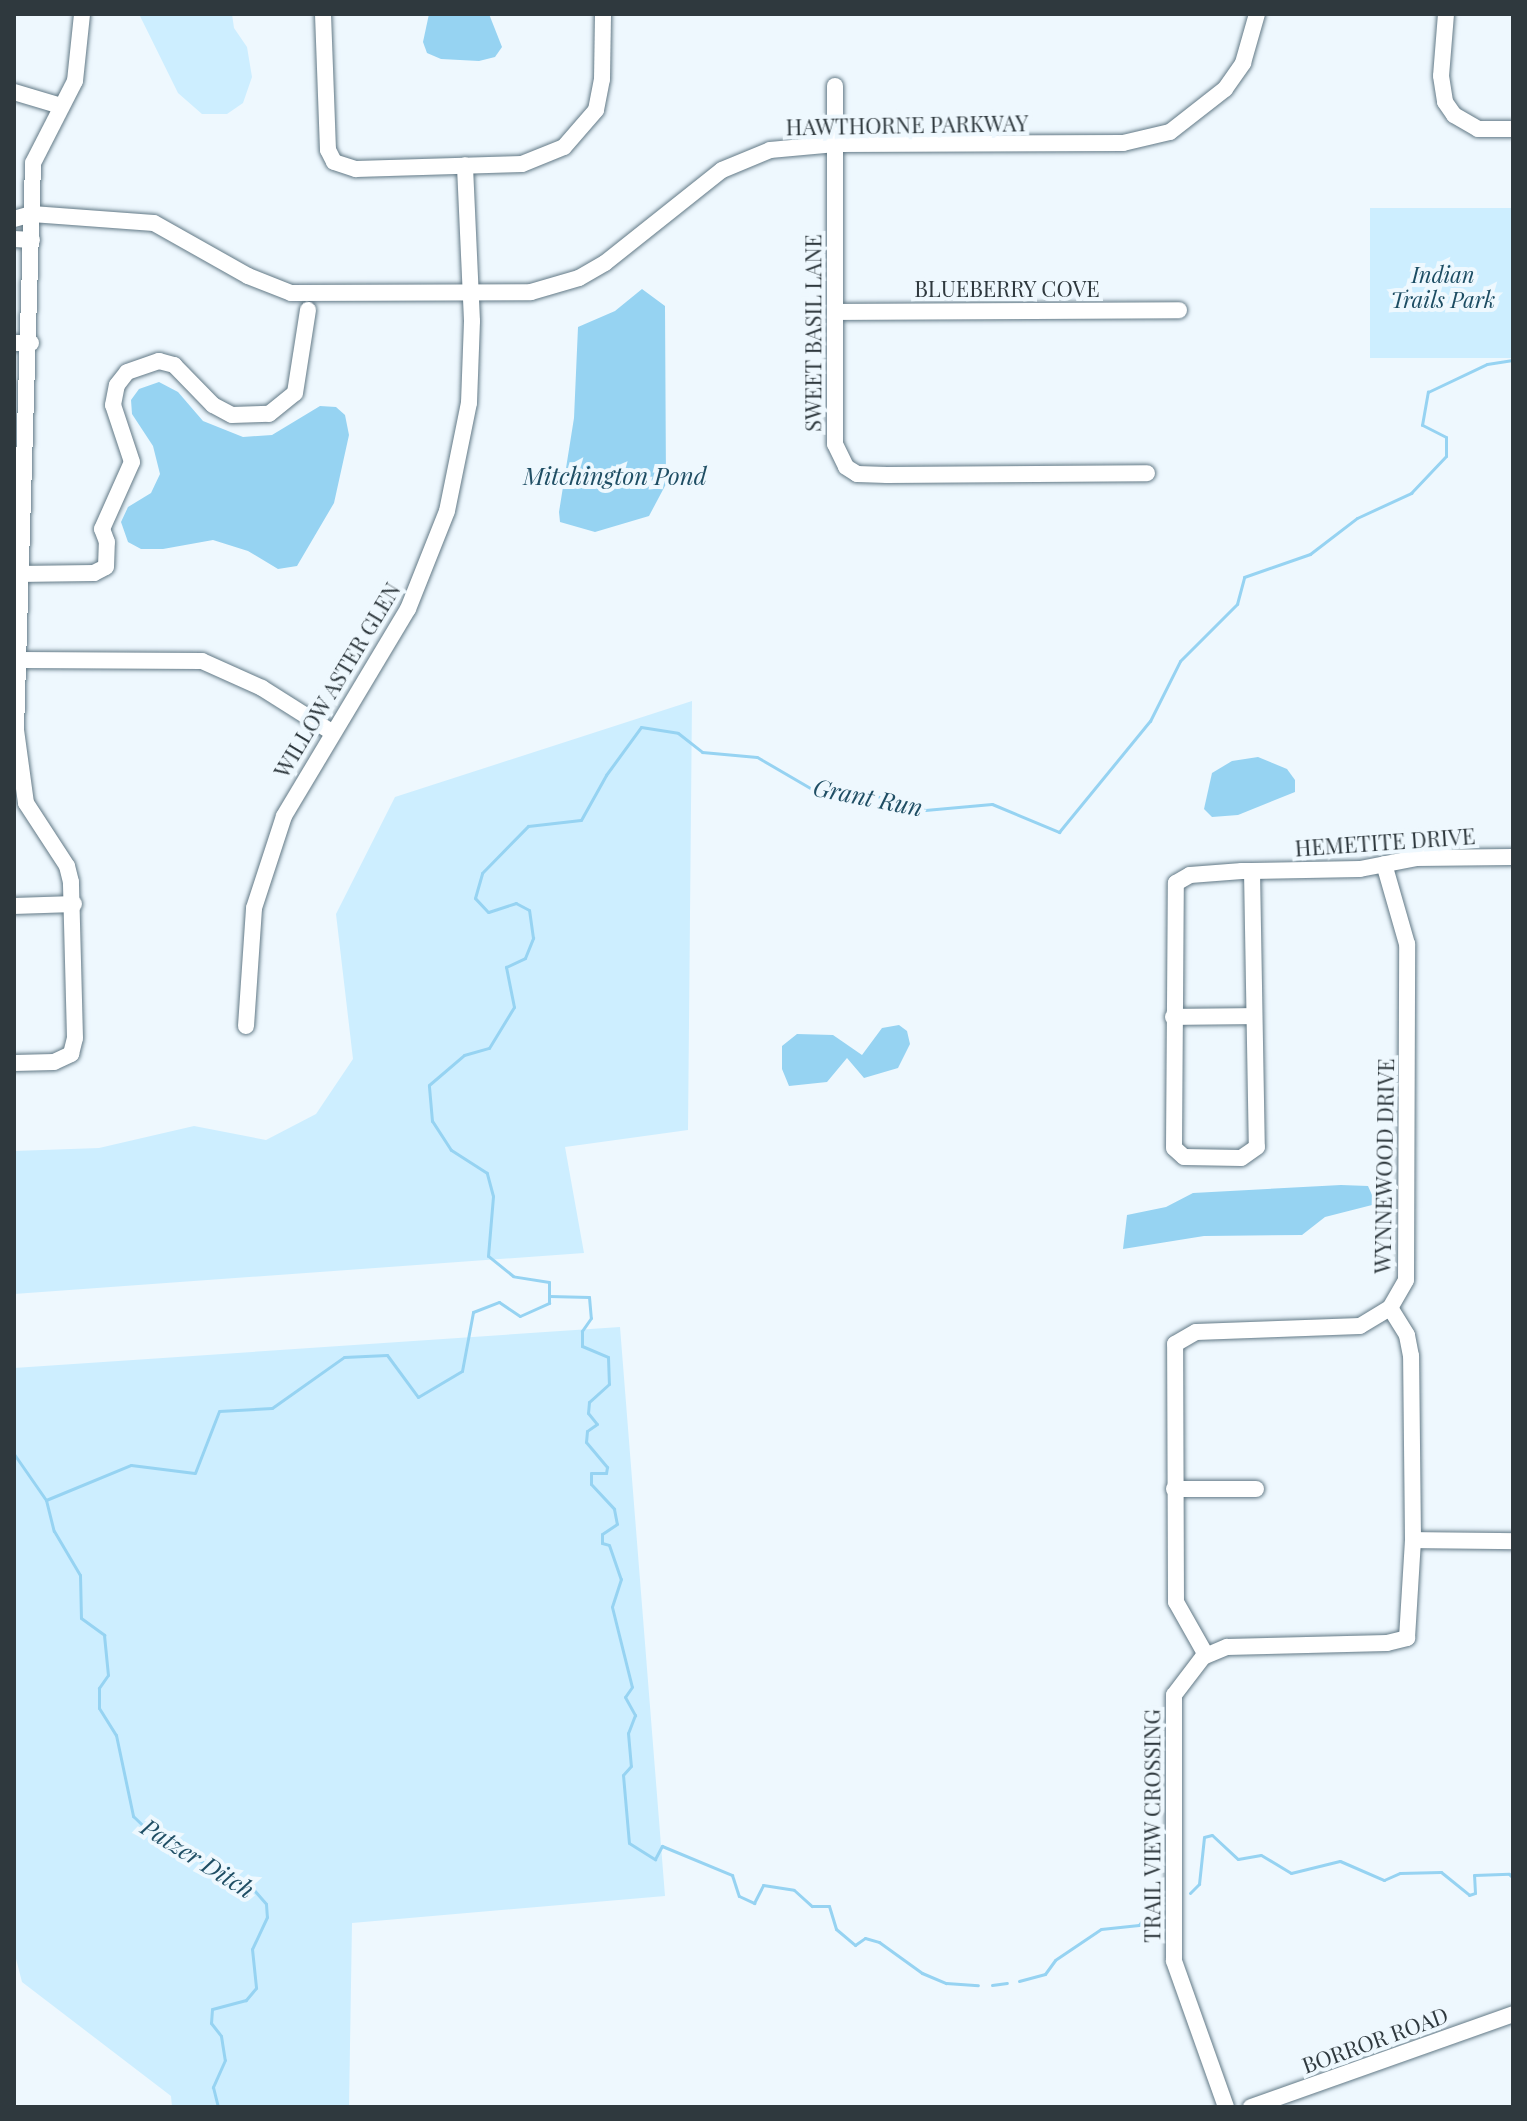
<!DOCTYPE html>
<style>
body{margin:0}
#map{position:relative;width:1527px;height:2121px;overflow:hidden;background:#eef8fe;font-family:"Playfair Display",serif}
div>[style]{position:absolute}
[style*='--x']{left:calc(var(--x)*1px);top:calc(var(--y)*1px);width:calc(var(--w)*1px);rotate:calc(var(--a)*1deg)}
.green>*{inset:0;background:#cdeeff;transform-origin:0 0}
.water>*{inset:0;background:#96d3f2}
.stream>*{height:3px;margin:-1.5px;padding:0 1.5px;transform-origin:1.5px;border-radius:1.5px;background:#96d3f2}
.roads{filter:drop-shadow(0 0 2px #627986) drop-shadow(0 0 2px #627986)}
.minor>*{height:16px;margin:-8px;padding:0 8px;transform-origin:8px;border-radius:8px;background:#fff}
span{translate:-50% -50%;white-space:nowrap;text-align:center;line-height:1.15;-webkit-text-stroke:8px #eef8fe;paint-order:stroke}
.street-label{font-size:22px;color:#2f393e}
.park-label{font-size:22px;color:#1d4d63;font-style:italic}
.water-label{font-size:24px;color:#1f4e64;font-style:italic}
.frame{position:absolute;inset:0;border:16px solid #2f393e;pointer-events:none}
</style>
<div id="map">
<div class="green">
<div style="clip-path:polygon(139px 14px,232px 14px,234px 28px,247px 47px,252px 77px,243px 103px,227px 114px,202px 114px,178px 93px)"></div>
<div style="left:1513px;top:208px;width:150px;height:143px;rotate:90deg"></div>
<div style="clip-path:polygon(692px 701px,688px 1130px,565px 1147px,584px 1253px,14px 1294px,14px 1151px,99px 1148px,194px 1126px,266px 1140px,316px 1114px,353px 1059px,336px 914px,395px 797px)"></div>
<div style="clip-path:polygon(620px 1327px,665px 1896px,352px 1923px,349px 2107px,172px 2107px,171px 2096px,22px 1982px,14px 1951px,14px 1368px)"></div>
</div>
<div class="water">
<div style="clip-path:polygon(429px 14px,489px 14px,502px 47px,495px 57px,479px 61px,441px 59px,427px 53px,423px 42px)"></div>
<div style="clip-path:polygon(642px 289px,665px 306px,666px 484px,649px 516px,595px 532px,560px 522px,559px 512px,574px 418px,578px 327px,615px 311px)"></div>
<div style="clip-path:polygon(159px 382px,178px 392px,203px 421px,243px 437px,272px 435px,320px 406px,336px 407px,345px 415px,349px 435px,334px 503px,297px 566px,278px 569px,248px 551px,213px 540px,163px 549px,141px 549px,128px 542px,121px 522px,128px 507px,151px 493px,160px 474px,153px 446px,132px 414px,131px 400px,139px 389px)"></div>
<div style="clip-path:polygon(1258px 757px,1287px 769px,1295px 780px,1295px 792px,1238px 815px,1212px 817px,1204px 809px,1212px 773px,1232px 761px)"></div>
<div style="clip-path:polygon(899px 1025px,907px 1031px,910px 1044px,898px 1068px,864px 1078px,847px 1058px,827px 1082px,789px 1086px,782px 1069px,782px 1046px,797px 1034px,833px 1035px,862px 1055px,882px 1028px)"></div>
<div style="clip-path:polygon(1341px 1185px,1368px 1186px,1376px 1204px,1325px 1217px,1302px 1235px,1204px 1236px,1123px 1249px,1127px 1215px,1166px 1207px,1193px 1193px)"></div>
</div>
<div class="stream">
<div style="--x:549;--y:1296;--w:40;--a:1.4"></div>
<div style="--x:589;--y:1297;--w:21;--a:85"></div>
<div style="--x:591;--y:1318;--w:16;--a:125"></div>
<div style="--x:582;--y:1331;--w:15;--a:90"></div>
<div style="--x:582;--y:1346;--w:28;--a:23"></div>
<div style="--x:608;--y:1357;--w:27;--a:88"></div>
<div style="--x:609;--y:1384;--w:27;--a:138"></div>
<div style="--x:589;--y:1402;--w:11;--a:95"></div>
<div style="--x:588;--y:1413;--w:14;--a:51"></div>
<div style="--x:597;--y:1424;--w:12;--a:145"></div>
<div style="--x:587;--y:1431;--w:11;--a:95"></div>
<div style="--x:586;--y:1442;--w:33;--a:50"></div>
<div style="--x:607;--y:1467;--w:6;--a:99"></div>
<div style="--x:606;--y:1473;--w:15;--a:180"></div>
<div style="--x:591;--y:1473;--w:11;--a:90"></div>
<div style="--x:591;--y:1484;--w:34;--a:47"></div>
<div style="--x:614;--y:1509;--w:15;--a:79"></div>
<div style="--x:617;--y:1524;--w:18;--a:146"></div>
<div style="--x:602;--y:1534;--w:9;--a:90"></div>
<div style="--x:602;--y:1543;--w:7;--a:16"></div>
<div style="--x:609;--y:1545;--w:36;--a:71"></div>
<div style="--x:621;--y:1579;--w:29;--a:108"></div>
<div style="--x:612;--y:1607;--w:82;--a:76"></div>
<div style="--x:632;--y:1687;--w:12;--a:125"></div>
<div style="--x:625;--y:1697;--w:21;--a:61"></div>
<div style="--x:635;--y:1715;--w:19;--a:111"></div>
<div style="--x:628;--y:1733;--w:33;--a:85"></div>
<div style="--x:631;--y:1766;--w:12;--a:132"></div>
<div style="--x:623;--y:1775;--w:68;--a:85"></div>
<div style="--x:629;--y:1843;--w:31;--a:32"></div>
<div style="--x:655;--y:1859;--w:15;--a:-62"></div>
<div style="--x:662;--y:1846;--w:76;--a:22.5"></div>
<div style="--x:732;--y:1875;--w:22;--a:72"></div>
<div style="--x:739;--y:1896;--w:17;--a:25"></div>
<div style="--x:754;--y:1903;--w:20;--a:-63"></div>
<div style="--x:763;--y:1885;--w:31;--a:9"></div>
<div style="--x:794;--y:1890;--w:24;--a:42"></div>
<div style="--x:812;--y:1906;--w:17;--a:0"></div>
<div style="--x:829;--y:1906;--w:24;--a:73"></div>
<div style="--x:836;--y:1929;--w:25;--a:40"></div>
<div style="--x:855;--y:1945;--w:12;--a:-35"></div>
<div style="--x:865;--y:1938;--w:15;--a:16"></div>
<div style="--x:879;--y:1942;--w:53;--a:35.8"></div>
<div style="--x:922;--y:1973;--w:26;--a:23"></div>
<div style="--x:946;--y:1983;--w:32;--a:4"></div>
<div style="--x:14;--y:1454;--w:56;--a:55.2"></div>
<div style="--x:46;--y:1500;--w:92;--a:-22.4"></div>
<div style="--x:131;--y:1465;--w:64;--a:7.1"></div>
<div style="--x:195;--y:1473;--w:66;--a:-68.8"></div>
<div style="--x:219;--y:1411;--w:53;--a:-3.2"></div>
<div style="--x:272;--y:1408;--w:88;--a:-35.3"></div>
<div style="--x:344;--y:1357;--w:43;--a:-2.7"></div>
<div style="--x:387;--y:1355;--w:52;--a:53.6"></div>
<div style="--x:418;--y:1397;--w:51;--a:-30.6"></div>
<div style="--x:462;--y:1371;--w:60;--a:-79.4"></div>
<div style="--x:473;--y:1312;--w:28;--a:-21"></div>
<div style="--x:499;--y:1302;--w:25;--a:34"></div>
<div style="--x:520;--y:1316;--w:32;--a:-24"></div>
<div style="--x:549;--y:1303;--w:21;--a:-90"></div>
<div style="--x:549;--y:1282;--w:36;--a:-171"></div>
<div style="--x:513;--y:1276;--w:32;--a:-141"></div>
<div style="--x:488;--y:1256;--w:60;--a:-85.2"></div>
<div style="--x:493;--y:1196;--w:24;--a:-105"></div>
<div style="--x:487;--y:1173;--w:43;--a:-147.4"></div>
<div style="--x:451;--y:1150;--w:35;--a:-123"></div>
<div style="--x:432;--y:1121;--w:36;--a:-95"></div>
<div style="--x:429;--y:1085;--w:46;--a:-40.6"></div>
<div style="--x:464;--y:1055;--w:26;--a:-16"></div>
<div style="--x:489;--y:1048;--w:48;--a:-58.6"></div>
<div style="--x:514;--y:1007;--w:41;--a:-101.3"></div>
<div style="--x:506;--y:967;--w:21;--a:-25"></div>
<div style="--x:525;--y:958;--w:22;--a:-68"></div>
<div style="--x:533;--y:938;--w:28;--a:-98"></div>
<div style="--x:529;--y:910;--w:15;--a:-152"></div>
<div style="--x:516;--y:903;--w:29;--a:162"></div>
<div style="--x:488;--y:912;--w:19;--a:-133"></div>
<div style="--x:475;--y:898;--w:26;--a:-74"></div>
<div style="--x:482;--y:873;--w:66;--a:-45.6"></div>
<div style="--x:528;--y:826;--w:53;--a:-6.5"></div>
<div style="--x:581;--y:820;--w:51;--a:-60.9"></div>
<div style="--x:606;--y:775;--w:59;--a:-53.9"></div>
<div style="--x:641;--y:727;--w:37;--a:9"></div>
<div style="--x:678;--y:733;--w:31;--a:38"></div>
<div style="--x:702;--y:752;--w:55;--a:5.2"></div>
<div style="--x:757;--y:757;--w:69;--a:30.3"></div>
<div style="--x:817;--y:792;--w:60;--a:3.8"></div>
<div style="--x:877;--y:796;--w:50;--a:16.3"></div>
<div style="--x:925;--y:810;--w:67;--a:-5.1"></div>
<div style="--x:992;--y:804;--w:73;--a:22.7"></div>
<div style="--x:1059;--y:832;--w:144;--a:-50.7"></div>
<div style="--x:1150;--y:721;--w:67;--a:-63.4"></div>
<div style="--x:1180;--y:661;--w:81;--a:-45"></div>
<div style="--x:1237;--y:604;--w:28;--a:-75"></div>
<div style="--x:1244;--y:577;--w:70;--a:-19.2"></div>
<div style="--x:1310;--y:554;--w:59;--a:-37.5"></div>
<div style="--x:1357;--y:518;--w:60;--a:-24.8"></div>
<div style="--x:1411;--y:493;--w:51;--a:-46.6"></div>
<div style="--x:1446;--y:456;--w:19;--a:-90"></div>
<div style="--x:1446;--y:437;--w:27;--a:-153"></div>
<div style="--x:1422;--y:425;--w:34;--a:-80"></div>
<div style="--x:1428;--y:392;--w:65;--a:-25.4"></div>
<div style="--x:1487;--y:364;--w:26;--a:-9"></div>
<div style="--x:46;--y:1500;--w:32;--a:76"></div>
<div style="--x:54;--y:1531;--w:51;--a:59.4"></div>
<div style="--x:80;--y:1575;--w:43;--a:88.7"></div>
<div style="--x:81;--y:1618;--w:29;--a:36"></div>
<div style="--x:104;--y:1635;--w:40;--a:84.3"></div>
<div style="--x:108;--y:1675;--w:16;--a:125"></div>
<div style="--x:99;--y:1688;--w:20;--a:90"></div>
<div style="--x:99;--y:1708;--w:32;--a:58"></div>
<div style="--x:116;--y:1735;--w:83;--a:78.1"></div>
<div style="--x:133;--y:1816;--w:28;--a:44"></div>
<div style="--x:153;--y:1835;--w:115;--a:28.6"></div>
<div style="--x:254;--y:1890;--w:18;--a:49"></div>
<div style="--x:266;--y:1904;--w:13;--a:86"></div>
<div style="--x:267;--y:1917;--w:35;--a:115"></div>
<div style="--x:252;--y:1949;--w:39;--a:84"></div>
<div style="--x:256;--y:1988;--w:16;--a:130"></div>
<div style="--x:246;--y:2000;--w:35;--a:165"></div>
<div style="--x:212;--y:2009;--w:14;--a:94"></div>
<div style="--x:211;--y:2023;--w:16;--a:52"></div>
<div style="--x:221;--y:2036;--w:24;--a:81"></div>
<div style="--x:225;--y:2060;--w:30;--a:114"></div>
<div style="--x:213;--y:2087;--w:21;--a:76"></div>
<div style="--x:1190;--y:1893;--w:13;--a:-45"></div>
<div style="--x:1199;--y:1884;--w:47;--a:-83.9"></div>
<div style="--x:1204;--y:1837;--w:8;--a:-14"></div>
<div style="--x:1212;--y:1835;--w:35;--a:43"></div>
<div style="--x:1238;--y:1859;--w:23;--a:-10"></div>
<div style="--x:1261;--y:1855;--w:35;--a:31"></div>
<div style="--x:1291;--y:1873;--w:50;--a:-13.8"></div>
<div style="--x:1340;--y:1861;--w:48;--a:23.4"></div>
<div style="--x:1384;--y:1880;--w:17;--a:-24"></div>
<div style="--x:1400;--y:1873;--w:41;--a:-1.4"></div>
<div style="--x:1441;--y:1872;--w:36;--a:39"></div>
<div style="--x:1469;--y:1895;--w:6;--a:-18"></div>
<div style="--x:1475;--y:1893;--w:18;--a:-93"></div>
<div style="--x:1474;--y:1875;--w:35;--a:-2"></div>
<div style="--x:1509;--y:1874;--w:6;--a:45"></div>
<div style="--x:1019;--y:1981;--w:27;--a:-15"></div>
<div style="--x:1045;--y:1974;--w:17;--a:-54"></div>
<div style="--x:1055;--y:1960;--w:55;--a:-34"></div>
<div style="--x:1101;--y:1929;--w:38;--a:-6"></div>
<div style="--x:1139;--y:1925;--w:17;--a:-54"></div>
<div style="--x:1149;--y:1911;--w:9;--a:-6"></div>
<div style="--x:992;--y:1985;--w:15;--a:-8"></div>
</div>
<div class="roads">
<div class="minor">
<div style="--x:323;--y:14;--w:136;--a:87.9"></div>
<div style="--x:328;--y:150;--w:13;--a:63"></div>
<div style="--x:334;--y:162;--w:23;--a:18"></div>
<div style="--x:356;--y:169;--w:166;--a:-1.7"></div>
<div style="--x:522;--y:164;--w:45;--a:-22"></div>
<div style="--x:564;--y:147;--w:49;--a:-49.1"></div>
<div style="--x:596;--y:110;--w:32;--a:-79"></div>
<div style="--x:602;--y:79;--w:65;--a:-89.1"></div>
<div style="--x:1446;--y:14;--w:62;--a:94.6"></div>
<div style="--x:1441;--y:76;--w:26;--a:81"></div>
<div style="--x:1445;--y:102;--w:16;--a:55"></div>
<div style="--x:1454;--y:115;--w:28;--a:30"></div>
<div style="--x:1478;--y:129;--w:35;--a:0"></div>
<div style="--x:835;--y:86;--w:358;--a:90"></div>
<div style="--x:835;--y:444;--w:25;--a:64"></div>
<div style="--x:846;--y:467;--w:13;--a:32"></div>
<div style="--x:857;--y:474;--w:30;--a:2"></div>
<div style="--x:887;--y:475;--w:260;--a:-0.4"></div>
<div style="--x:14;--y:92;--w:49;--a:16.6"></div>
<div style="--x:14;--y:219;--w:19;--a:-16"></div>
<div style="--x:32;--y:214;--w:122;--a:4.2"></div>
<div style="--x:154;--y:223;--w:108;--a:29.4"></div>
<div style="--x:248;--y:276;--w:46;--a:21.6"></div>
<div style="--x:291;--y:293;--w:240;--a:-0.2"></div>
<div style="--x:531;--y:292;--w:50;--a:-16.3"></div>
<div style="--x:579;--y:278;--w:30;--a:-30"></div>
<div style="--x:605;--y:263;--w:149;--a:-38.5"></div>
<div style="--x:722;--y:170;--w:52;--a:-22.6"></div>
<div style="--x:770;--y:150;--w:66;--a:-5.2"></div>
<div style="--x:836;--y:144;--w:287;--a:-0.2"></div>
<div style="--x:1123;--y:143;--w:48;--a:-13.2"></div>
<div style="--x:1170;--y:132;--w:70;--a:-38"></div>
<div style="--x:1225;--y:89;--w:32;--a:-55"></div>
<div style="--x:1243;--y:63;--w:51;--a:-74.1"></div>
<div style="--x:14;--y:239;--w:18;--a:3"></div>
<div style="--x:835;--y:312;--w:344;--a:-0.3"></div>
<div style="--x:14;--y:343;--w:17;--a:0"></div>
<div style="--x:17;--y:574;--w:77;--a:-0.7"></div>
<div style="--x:94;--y:573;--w:13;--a:-27"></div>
<div style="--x:106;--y:567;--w:25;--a:-88"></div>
<div style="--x:107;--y:542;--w:14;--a:-111"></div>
<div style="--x:102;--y:529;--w:73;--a:-65.9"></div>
<div style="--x:132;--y:462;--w:60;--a:-108.4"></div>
<div style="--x:113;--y:405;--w:20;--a:-79"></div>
<div style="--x:117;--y:385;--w:16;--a:-52"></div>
<div style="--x:127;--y:372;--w:34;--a:-19"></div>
<div style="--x:159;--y:361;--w:16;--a:15"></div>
<div style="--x:174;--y:365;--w:56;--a:45.7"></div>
<div style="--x:213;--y:405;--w:21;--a:28"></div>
<div style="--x:232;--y:415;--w:37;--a:-2"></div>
<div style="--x:269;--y:414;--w:33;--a:-39"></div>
<div style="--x:295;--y:393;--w:84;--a:-81.1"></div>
<div style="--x:18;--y:660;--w:184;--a:0.3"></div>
<div style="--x:202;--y:661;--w:66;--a:24.2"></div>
<div style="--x:262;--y:688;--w:80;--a:32.3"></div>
<div style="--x:1252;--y:871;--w:276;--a:89"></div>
<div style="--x:1257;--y:1147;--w:19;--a:145"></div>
<div style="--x:1241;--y:1158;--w:57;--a:-179"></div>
<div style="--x:1184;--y:1157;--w:13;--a:-138"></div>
<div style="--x:1174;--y:1148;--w:265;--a:-89.6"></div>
<div style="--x:1176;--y:883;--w:16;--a:-30"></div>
<div style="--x:1190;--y:875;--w:52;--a:-4.4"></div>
<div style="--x:1242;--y:871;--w:10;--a:0"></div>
<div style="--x:1252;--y:871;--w:108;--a:-1.1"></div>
<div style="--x:1360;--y:869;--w:57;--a:-11.1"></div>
<div style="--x:1416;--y:858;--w:97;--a:-0.6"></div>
<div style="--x:14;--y:906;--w:60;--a:-1.9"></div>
<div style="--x:1173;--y:1017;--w:81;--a:-0.7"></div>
<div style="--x:246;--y:1026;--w:118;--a:-86.1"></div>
<div style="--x:254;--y:908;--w:97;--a:-71.9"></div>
<div style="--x:284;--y:816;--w:241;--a:-59.1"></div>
<div style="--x:408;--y:609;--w:105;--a:-68.3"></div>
<div style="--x:447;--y:511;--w:110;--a:-78.5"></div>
<div style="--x:469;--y:403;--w:82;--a:-87.9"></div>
<div style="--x:472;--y:321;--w:156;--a:-92.6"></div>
<div style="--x:14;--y:1063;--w:40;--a:-1.4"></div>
<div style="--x:54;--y:1062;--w:19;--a:-25"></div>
<div style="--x:71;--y:1054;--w:16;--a:-76"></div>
<div style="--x:75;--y:1038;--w:156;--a:-91.5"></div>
<div style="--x:71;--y:882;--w:16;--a:-104"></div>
<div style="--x:67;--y:866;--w:75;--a:-123.1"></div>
<div style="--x:26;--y:803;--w:74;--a:-97.8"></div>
<div style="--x:16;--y:730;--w:567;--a:-88.28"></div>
<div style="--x:33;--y:163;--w:92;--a:-62.9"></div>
<div style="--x:75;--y:81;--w:67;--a:-84"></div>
<div style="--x:1174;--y:1489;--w:82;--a:0"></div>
<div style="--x:1413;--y:1540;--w:100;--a:0.6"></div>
<div style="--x:1206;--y:1655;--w:61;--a:-119.5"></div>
<div style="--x:1176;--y:1602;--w:258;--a:-90.2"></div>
<div style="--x:1175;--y:1344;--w:24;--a:-30"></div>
<div style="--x:1196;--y:1332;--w:164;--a:-2.1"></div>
<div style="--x:1360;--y:1326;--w:35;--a:-31"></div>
<div style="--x:1390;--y:1308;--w:32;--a:-60"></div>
<div style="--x:1406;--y:1280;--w:336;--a:-89.8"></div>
<div style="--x:1407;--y:944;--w:83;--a:-106"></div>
<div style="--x:1226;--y:2107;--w:155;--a:-109.6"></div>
<div style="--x:1174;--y:1961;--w:266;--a:-90"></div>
<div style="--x:1174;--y:1695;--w:48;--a:-52.7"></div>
<div style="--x:1203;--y:1657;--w:26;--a:-23"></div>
<div style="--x:1227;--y:1647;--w:160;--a:-1.4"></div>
<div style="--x:1387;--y:1643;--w:21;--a:-14"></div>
<div style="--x:1407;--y:1638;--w:98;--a:-86.5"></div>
<div style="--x:1413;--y:1540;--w:184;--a:-90.6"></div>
<div style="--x:1411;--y:1356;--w:21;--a:-101"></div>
<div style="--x:1407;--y:1335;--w:32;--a:-122"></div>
<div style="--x:1251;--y:2107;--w:278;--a:-19.5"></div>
</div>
</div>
<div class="street-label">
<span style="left:907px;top:125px;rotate:-1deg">HAWTHORNE PARKWAY</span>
<span style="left:1007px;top:289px">BLUEBERRY COVE</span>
<span style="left:813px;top:333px;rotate:-90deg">SWEET BASIL LANE</span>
<span style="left:337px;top:680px;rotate:-59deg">WILLOW ASTER GLEN</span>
<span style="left:1385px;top:842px;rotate:-4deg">HEMETITE DRIVE</span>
<span style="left:1384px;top:1166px;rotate:-89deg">WYNNEWOOD DRIVE</span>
<span style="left:1152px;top:1826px;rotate:-90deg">TRAIL VIEW CROSSING</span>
<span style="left:1375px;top:2040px;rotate:-20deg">BORROR ROAD</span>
</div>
<div class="park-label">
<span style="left:1443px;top:287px">Indian<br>Trails Park</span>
</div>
<div class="water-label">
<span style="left:615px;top:476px">Mitchington Pond</span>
<span style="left:868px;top:797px;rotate:11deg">Grant Run</span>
<span style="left:198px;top:1858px;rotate:32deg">Patzer Ditch</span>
</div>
<div class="frame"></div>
</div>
